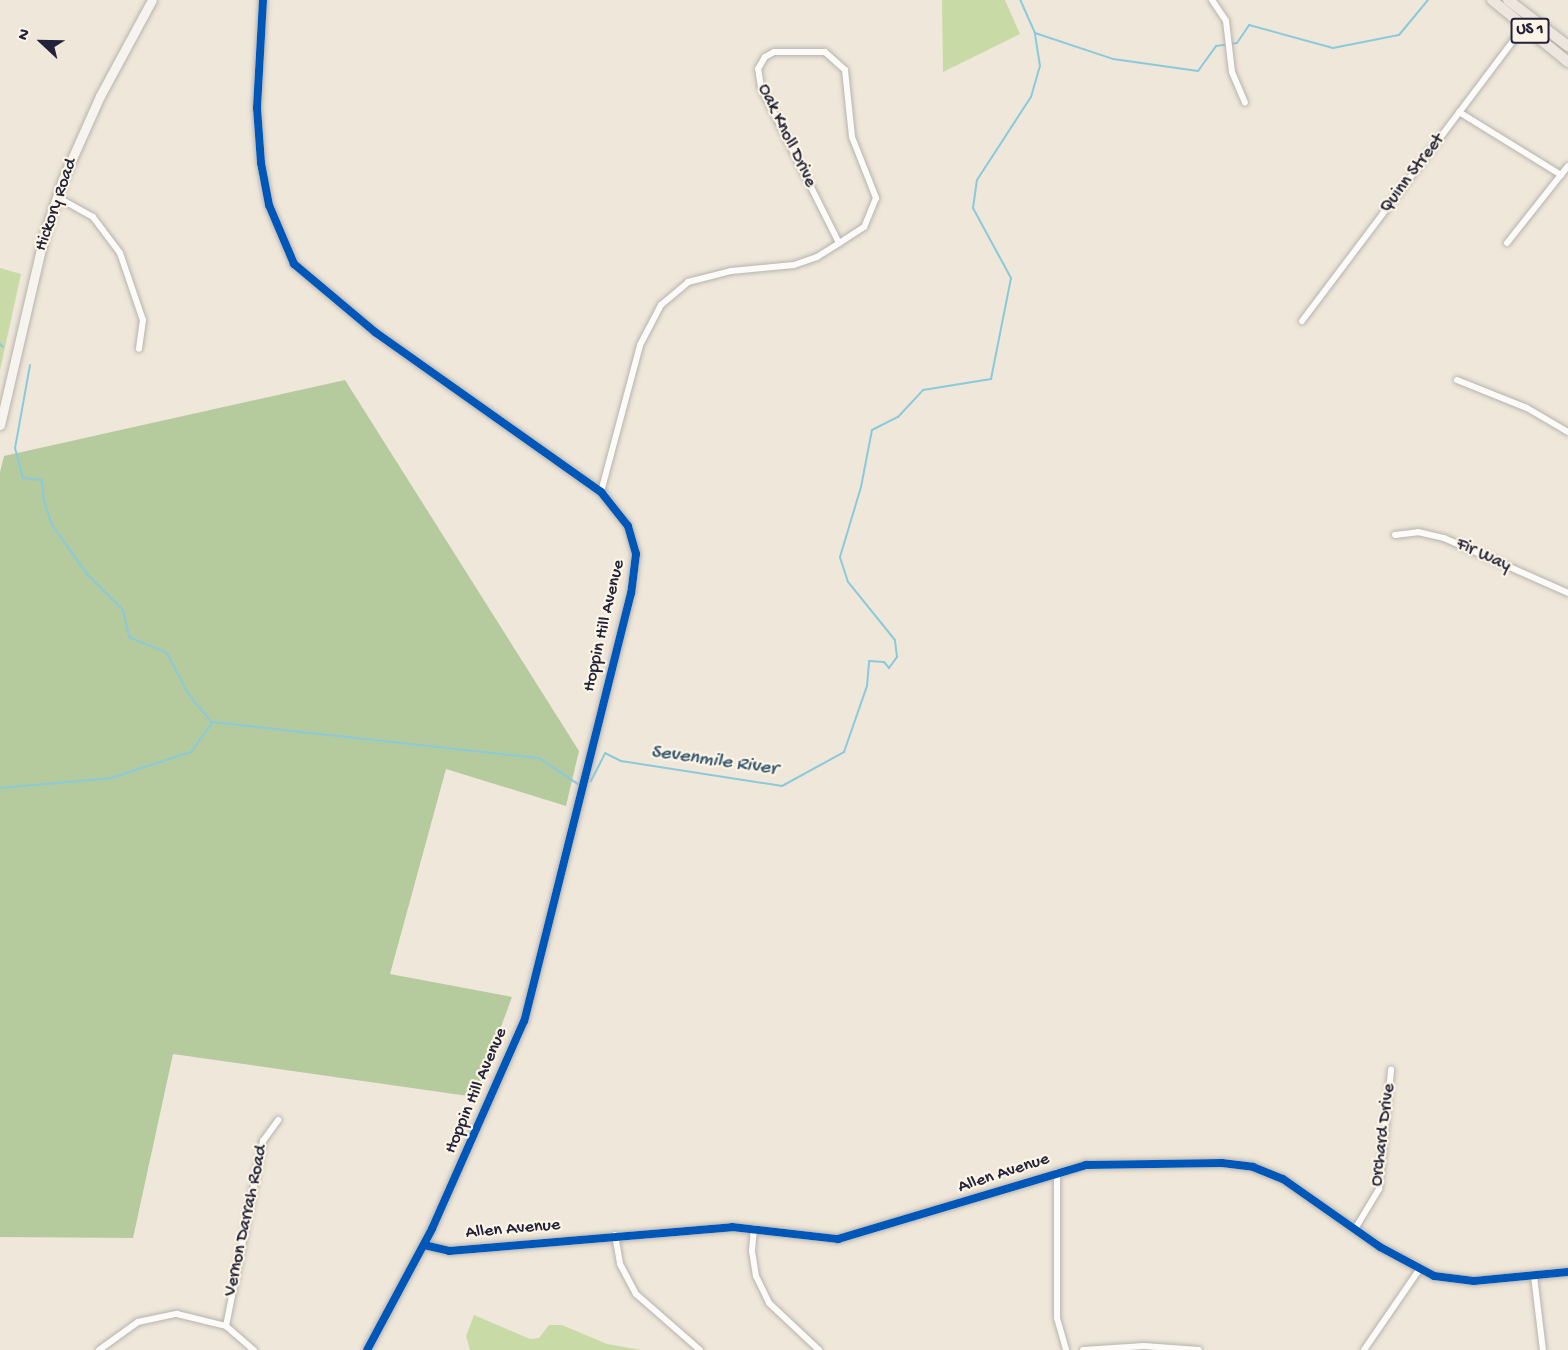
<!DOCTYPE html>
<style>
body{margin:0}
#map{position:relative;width:1568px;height:1350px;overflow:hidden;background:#efe7da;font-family:"Gochi Hand",sans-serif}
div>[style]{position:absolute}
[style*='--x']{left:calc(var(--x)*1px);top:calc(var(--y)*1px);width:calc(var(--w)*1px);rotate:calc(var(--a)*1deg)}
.green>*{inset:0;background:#c8dba7}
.forest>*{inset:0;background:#b5cb9e}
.stream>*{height:2px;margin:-1px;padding:0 1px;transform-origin:1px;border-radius:1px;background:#8acadb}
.roads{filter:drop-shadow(0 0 2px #b7b3ad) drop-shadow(0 0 2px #b7b3ad)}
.minor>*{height:6px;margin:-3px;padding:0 3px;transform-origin:3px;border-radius:3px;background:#fdfbf9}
.tertiary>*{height:8px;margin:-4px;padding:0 4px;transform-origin:4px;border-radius:4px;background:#fdfbf9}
.secondary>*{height:9px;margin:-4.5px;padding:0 4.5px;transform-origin:4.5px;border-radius:4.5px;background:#f7f3ee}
.primary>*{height:10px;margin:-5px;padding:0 5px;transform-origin:5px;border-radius:5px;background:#eee6de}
.cycleway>*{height:8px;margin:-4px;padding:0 4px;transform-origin:4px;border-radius:4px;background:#0057b8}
span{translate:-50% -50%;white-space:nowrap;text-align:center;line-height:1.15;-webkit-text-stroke:4.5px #fcf5e5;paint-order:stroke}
.shield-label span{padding:2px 4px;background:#fcf5e5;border:2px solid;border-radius:4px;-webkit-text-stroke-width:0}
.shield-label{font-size:16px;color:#22223b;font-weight:700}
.street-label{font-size:18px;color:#22223b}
.water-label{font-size:20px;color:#375973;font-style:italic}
.north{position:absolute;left:12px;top:12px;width:60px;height:60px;-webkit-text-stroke:4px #fcf5e5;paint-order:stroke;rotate:292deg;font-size:16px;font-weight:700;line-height:24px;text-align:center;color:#22223b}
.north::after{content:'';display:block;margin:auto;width:21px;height:27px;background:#22223b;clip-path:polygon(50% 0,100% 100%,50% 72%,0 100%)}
</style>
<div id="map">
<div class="green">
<div style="clip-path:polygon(942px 0,1005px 0,1020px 34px,943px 72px)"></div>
<div style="clip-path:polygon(0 268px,21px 274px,0 370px)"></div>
<div style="clip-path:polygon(474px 1315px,530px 1339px,539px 1338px,549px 1325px,562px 1325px,607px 1344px,641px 1350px,470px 1350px,466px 1336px)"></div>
</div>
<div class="forest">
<div style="clip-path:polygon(345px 380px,579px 751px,566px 806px,446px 769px,390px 974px,512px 997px,475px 1097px,173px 1054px,133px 1238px,0 1237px,0 472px,4px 456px)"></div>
</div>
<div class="stream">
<div style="--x:1035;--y:33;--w:82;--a:18.4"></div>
<div style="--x:1113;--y:59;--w:86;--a:8"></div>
<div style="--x:1198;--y:71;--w:31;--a:-54"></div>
<div style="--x:1216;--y:46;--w:21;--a:-8"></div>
<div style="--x:1237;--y:43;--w:22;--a:-56"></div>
<div style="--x:1249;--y:25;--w:87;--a:15.3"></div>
<div style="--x:1333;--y:48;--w:67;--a:-11.1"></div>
<div style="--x:1399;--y:35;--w:45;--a:-50.4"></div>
<div style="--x:0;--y:344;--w:4;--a:45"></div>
<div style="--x:30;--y:365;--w:84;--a:100.2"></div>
<div style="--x:15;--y:448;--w:31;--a:75"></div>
<div style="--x:23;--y:478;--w:19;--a:6"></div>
<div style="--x:42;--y:480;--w:21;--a:85"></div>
<div style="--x:44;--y:501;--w:25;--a:72"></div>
<div style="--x:52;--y:525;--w:60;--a:54.5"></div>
<div style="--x:87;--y:574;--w:51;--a:45"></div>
<div style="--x:123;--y:610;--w:28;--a:77"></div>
<div style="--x:129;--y:637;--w:41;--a:22.8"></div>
<div style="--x:167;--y:653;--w:47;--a:62.4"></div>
<div style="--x:189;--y:695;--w:35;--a:50"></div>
<div style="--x:212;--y:722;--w:329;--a:6.3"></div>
<div style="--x:539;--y:758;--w:47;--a:33.7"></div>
<div style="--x:591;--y:781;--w:31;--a:-63"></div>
<div style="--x:605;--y:753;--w:18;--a:27"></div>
<div style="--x:621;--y:761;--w:163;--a:8.8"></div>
<div style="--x:782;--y:786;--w:71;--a:-28.7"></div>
<div style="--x:844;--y:752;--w:70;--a:-70.8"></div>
<div style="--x:867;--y:686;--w:25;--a:-85"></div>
<div style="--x:869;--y:661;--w:15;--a:4"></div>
<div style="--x:884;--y:662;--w:8;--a:50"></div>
<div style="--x:889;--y:668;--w:14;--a:-54"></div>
<div style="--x:897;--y:657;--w:17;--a:-97"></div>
<div style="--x:895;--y:640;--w:75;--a:-129"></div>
<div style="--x:848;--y:582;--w:26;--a:-108"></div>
<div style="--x:840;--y:557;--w:73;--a:-73.3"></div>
<div style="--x:861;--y:487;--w:58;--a:-79.1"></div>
<div style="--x:872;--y:430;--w:29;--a:-27"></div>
<div style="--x:898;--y:417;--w:37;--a:-47"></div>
<div style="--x:923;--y:390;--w:69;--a:-9.2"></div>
<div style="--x:991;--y:379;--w:103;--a:-78.8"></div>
<div style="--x:1011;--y:278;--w:80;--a:-118.5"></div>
<div style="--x:973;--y:208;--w:28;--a:-82"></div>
<div style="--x:977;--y:180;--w:99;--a:-57"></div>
<div style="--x:1031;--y:97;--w:32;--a:-74"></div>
<div style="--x:1040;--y:66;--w:33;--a:-99"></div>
<div style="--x:1035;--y:33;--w:36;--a:-114"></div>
<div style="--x:0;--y:788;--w:111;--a:-5.1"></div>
<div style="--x:111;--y:778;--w:84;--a:-18"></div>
<div style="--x:191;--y:752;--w:36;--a:-54"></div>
</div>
<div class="roads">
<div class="minor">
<div style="--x:1212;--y:0;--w:25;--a:56"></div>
<div style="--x:1226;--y:21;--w:51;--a:83.3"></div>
<div style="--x:1232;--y:72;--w:33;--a:67"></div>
<div style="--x:1459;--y:112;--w:120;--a:31.7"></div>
<div style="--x:57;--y:197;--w:41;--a:29.1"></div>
<div style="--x:93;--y:217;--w:45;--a:53.1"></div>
<div style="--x:120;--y:253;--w:71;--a:71.1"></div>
<div style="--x:143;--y:320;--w:29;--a:98"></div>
<div style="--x:1507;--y:243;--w:98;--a:-51.6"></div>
<div style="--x:1302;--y:321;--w:369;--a:-53"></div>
<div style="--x:1457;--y:380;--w:75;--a:21.8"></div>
<div style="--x:1527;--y:408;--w:48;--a:30.3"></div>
<div style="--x:601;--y:492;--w:152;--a:-75.1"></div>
<div style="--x:640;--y:345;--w:45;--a:-62.3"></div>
<div style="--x:661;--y:305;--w:35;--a:-40"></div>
<div style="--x:688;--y:282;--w:44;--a:-14.3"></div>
<div style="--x:731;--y:271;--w:63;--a:-5.4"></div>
<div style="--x:794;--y:265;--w:24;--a:-19"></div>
<div style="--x:817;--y:257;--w:26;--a:-32"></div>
<div style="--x:839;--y:243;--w:174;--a:-116.6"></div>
<div style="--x:761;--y:87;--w:18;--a:-99"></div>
<div style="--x:758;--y:69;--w:14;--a:-60"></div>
<div style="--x:765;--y:57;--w:10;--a:-29"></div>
<div style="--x:774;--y:52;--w:51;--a:0"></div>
<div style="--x:825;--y:52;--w:27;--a:42"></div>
<div style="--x:845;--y:70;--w:67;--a:84"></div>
<div style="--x:852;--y:137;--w:66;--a:68.5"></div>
<div style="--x:876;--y:198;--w:31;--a:112"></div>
<div style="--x:864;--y:227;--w:30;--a:147"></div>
<div style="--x:1395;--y:535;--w:23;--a:-7"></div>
<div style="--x:1418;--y:532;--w:27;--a:13"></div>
<div style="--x:1444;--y:538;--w:136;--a:23.9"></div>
<div style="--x:1057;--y:1172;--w:146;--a:90"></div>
<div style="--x:1057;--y:1318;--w:33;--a:74"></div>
<div style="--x:754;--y:1228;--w:23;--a:95"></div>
<div style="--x:752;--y:1251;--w:25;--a:81"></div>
<div style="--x:756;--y:1276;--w:30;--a:64"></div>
<div style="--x:769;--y:1303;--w:69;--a:43.2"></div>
<div style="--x:1355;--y:1229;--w:47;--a:-59"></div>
<div style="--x:1379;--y:1189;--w:120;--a:-84.2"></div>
<div style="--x:615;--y:1235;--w:29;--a:80"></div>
<div style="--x:620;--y:1264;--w:34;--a:62"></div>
<div style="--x:636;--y:1294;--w:85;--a:41.2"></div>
<div style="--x:1534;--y:1276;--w:75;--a:83.1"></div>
<div style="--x:226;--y:1326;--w:189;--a:-78.7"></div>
<div style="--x:263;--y:1141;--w:26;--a:-54"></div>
<div style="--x:99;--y:1350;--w:48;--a:-35.7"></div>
<div style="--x:138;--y:1322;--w:40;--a:-12"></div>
<div style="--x:177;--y:1314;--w:50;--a:13.8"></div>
<div style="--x:226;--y:1326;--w:37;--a:41"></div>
<div style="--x:1083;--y:1350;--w:61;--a:-3.8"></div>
<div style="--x:1144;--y:1346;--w:55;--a:4.2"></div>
<div style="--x:1364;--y:1350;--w:97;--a:-55.5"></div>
</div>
<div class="tertiary">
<div style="--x:263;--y:0;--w:108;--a:93.2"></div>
<div style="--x:257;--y:108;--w:55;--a:85.8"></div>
<div style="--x:261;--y:163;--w:43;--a:79.2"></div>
<div style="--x:269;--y:205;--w:64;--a:67"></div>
<div style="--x:294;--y:264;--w:106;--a:40"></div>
<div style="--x:375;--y:332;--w:277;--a:35.3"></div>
<div style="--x:601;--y:492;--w:43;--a:51.5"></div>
<div style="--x:628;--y:526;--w:29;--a:74"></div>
<div style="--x:636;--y:554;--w:39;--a:97"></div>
<div style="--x:631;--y:593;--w:441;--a:104"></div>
<div style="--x:524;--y:1021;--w:227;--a:113.9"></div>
<div style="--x:432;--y:1229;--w:137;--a:118.2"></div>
<div style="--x:424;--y:1245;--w:26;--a:13"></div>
<div style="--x:449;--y:1251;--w:284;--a:-4.8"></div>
<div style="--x:732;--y:1227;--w:107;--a:6.5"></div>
<div style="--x:838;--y:1239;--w:259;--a:-16.6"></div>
<div style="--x:1086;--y:1165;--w:136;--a:-0.8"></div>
<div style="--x:1222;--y:1163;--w:31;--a:7"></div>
<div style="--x:1253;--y:1167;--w:32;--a:22"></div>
<div style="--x:1283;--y:1179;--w:118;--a:35"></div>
<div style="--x:1380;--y:1247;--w:61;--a:28.2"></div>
<div style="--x:1434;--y:1276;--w:40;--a:7.1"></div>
<div style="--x:1474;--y:1281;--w:94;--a:-5.5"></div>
</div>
<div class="secondary">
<div style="--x:0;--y:425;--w:194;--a:-76.9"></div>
<div style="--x:44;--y:236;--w:60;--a:-71.6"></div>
<div style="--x:63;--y:179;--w:91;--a:-66"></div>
<div style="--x:100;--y:96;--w:109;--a:-61.6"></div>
</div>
<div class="primary">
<div style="--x:1492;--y:0;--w:98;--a:39.2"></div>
<div style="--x:1508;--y:0;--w:76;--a:37.5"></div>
</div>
</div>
<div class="cycleway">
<div style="--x:263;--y:0;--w:108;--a:93.2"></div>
<div style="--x:257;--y:108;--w:55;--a:85.8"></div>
<div style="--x:261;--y:163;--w:43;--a:79.2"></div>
<div style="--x:269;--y:205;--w:64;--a:67"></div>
<div style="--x:294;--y:264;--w:106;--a:40"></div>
<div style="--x:375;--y:332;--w:277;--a:35.3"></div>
<div style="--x:601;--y:492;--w:43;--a:51.5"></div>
<div style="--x:628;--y:526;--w:29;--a:74"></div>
<div style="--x:636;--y:554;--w:39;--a:97"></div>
<div style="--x:631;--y:593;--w:441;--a:104"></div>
<div style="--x:524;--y:1021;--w:227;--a:113.9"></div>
<div style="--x:432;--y:1229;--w:137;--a:118.2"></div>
<div style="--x:424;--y:1245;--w:26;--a:13"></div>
<div style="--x:449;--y:1251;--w:284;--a:-4.8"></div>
<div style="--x:732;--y:1227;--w:107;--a:6.5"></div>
<div style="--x:838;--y:1239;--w:259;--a:-16.6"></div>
<div style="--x:1086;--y:1165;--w:136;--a:-0.8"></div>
<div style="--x:1222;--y:1163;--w:31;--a:7"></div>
<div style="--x:1253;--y:1167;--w:32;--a:22"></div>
<div style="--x:1283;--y:1179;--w:118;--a:35"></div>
<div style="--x:1380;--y:1247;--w:61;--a:28.2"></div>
<div style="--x:1434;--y:1276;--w:40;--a:7.1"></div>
<div style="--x:1474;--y:1281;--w:94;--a:-5.5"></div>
</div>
<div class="shield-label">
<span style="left:1530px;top:31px">US 1</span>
</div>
<div class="street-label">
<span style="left:786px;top:136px;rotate:64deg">Oak Knoll Drive</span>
<span style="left:1413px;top:174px;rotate:-53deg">Quinn Street</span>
<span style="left:57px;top:205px;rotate:-71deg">Hickory Road</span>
<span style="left:1483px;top:556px;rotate:25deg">Fir Way</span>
<span style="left:605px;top:626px;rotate:-77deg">Hoppin Hill Avenue</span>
<span style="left:477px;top:1091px;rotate:-67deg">Hoppin Hill Avenue</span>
<span style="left:1384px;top:1135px;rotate:-83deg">Orchard Drive</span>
<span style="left:1004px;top:1174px;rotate:-18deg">Allen Avenue</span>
<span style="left:247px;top:1221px;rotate:-78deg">Vernon Darrah Road</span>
<span style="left:513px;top:1230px;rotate:-5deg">Allen Avenue</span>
</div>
<div class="water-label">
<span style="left:714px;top:761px;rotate:8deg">Sevenmile River</span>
</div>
<div class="north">N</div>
</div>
